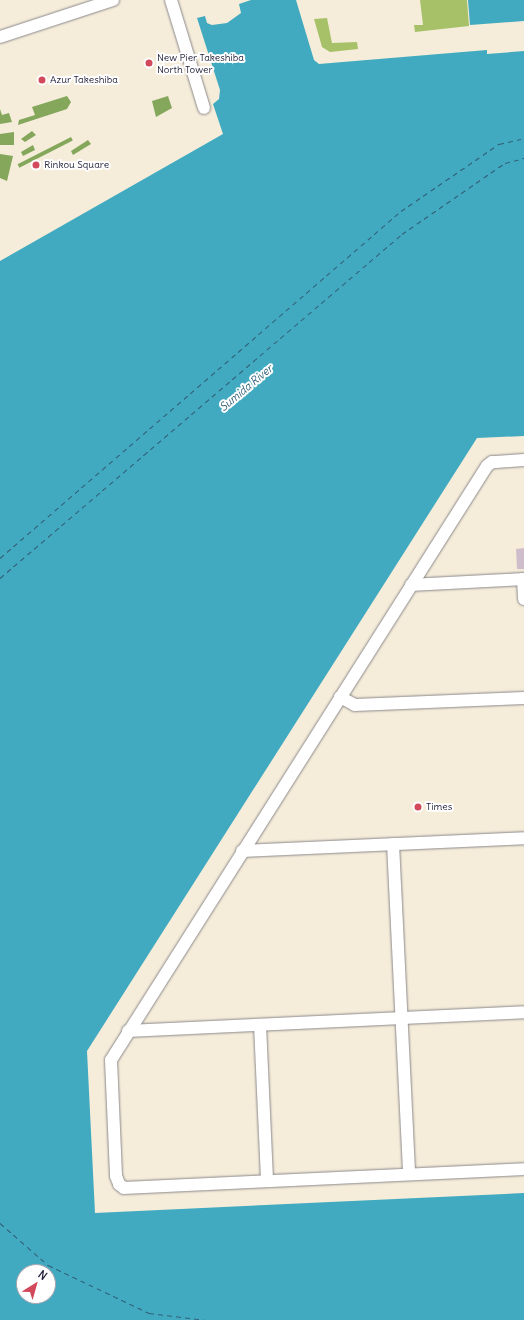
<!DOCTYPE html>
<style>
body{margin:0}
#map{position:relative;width:524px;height:1320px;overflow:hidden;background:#f5edda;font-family:Delius,sans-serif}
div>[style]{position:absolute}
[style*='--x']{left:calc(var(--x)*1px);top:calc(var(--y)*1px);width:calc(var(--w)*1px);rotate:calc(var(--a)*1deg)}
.industrial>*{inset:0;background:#d0bdcc}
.green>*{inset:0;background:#a6c168}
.forest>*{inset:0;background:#84a75c;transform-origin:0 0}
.water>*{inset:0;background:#41aac0}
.ferry>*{height:1px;margin-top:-0.5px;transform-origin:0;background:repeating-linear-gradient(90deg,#305f77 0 5px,transparent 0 9px)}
.roads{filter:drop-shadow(0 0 1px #8c888a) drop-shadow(0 0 1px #8c888a)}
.minor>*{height:12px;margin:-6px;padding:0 6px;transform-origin:6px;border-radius:6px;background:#fff}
.dots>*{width:11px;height:11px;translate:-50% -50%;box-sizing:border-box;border:2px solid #fff;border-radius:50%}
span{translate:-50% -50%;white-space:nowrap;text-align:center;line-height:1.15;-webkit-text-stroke:4px #fff;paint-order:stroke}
.poi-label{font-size:10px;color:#22223b}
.left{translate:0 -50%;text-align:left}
.water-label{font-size:11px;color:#305f77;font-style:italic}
.north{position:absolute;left:16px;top:1264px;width:40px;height:40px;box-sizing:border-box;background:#fff;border:1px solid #a7a7b1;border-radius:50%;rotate:37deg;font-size:11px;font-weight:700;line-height:16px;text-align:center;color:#22223b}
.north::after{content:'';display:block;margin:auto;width:14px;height:18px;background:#d1495b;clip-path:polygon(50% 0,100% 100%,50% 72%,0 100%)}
</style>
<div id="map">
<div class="industrial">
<div style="clip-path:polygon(524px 548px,524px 569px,517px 569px,516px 549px)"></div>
</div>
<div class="green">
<div style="clip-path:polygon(420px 0,467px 0,469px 26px,415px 32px,414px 25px,423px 25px)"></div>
<div style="clip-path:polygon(327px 18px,332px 43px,357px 42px,358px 49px,330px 52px,322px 47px,314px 19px)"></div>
</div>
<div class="forest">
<div style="clip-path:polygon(67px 96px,71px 102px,67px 109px,18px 125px,19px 120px,35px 115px,32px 107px)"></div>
<div style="clip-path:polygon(168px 96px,172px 108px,156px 117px,152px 101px)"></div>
<div style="clip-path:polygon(0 109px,2px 115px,9px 113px,12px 122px,0 124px)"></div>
<div style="clip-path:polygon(32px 131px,36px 135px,25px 142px,21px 139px)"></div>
<div style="clip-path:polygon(14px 132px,14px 145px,0 145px,0 134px)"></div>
<div style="left:71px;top:137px;width:4px;height:60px;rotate:63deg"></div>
<div style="clip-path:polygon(88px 140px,91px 144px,73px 155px,71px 151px)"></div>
<div style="clip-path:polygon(33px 145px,35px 150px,23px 156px,21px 152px)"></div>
<div style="clip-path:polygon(0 154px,13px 156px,7px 181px,0 178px)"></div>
</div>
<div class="water">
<div style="clip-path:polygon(evenodd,251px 0,296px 0,314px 60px,319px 64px,487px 50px,487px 54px,524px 51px,524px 436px,477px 438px,87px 1051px,95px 1213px,524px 1193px,524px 1320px,0 1320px,0 261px,223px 134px,213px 104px,219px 99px,220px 90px,197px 18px,205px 16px,207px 23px,212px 25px,227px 23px,241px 13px,239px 4px,251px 0,24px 1272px,48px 1272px,48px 1296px,24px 1296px,24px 1272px)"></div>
<div style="clip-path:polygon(468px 0,524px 0,524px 21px,470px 25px)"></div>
</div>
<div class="ferry">
<div style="--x:0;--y:558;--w:530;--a:-40.87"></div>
<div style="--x:401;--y:211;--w:119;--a:-34.4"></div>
<div style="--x:499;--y:144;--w:26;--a:-13"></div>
<div style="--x:0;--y:578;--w:529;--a:-40.55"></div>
<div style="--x:402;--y:234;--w:125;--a:-34.6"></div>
<div style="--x:505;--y:163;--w:20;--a:-15"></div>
<div style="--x:0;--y:1223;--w:64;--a:41.2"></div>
<div style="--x:48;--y:1265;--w:112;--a:25.4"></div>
<div style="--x:149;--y:1313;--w:57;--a:7"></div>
</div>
<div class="roads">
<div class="minor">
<div style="--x:171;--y:0;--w:113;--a:73"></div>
<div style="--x:0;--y:37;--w:119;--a:-18.1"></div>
<div style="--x:524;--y:460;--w:32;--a:176"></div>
<div style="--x:492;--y:462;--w:6;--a:141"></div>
<div style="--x:487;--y:466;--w:703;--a:122.33"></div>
<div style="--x:111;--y:1060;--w:116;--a:87.5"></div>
<div style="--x:116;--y:1176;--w:9;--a:69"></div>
<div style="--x:119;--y:1184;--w:6;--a:39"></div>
<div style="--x:124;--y:1188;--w:400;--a:-2.7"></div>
<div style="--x:523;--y:579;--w:20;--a:87"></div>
<div style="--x:411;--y:585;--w:113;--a:-3"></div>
<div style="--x:340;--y:697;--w:17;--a:28"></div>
<div style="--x:355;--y:705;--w:169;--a:-2.4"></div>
<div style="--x:393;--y:844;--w:330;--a:87.2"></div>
<div style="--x:242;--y:851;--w:282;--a:-2.6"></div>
<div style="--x:260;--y:1025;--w:156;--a:87.4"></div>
<div style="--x:128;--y:1031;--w:396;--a:-2.7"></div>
</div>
</div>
<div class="dots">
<div style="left:149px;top:63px;background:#d1495b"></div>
<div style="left:42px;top:80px;background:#d1495b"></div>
<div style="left:36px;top:165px;background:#d1495b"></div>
<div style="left:418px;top:807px;background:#d1495b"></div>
</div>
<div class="poi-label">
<span class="left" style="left:157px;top:63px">New Pier Takeshiba<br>North Tower</span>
<span class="left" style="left:50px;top:80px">Azur Takeshiba</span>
<span class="left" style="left:44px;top:165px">Rinkou Square</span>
<span class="left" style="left:426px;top:807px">Times</span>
</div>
<div class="water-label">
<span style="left:246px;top:388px;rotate:-40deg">Sumida River</span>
</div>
<div class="north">N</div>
</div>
